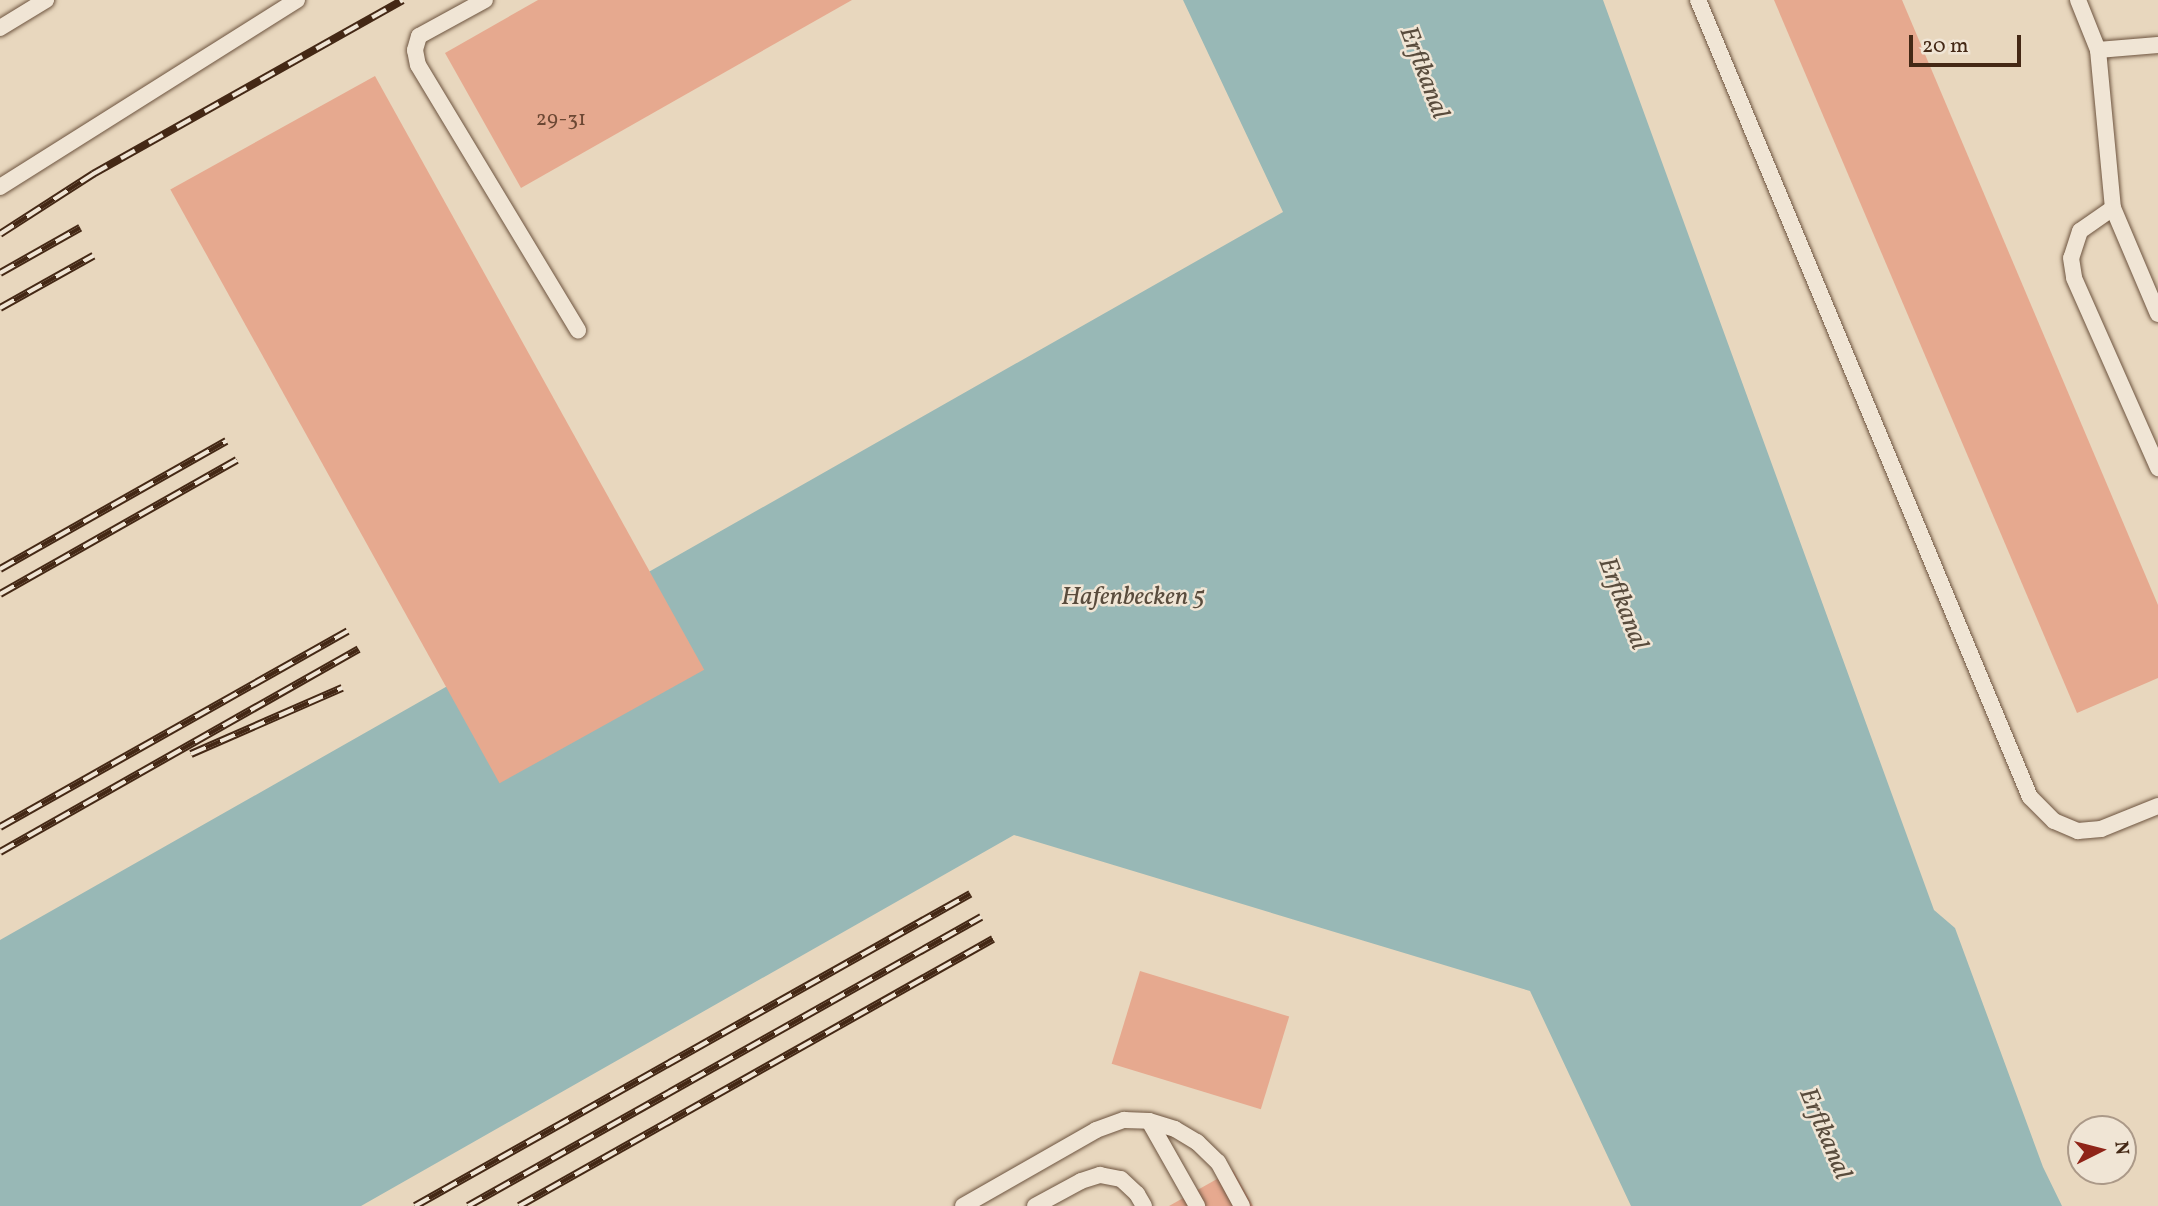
<!DOCTYPE html>
<style>
body{margin:0}
#map{position:relative;width:2158px;height:1206px;overflow:hidden;background:#e8d7be;font-family:Vollkorn,serif}
div>[style]{position:absolute}
[style*='--x']{left:calc(var(--x)*1px);top:calc(var(--y)*1px);width:calc(var(--w)*1px);rotate:calc(var(--a)*1deg)}
.water>*{inset:0;background:#98b8b6}
.building>*{inset:0;background:#e6a98f;transform-origin:0 0}
.roads{filter:drop-shadow(0 0 2px #6d543f) drop-shadow(0 0 2px #6d543f)}
.service>*{height:16px;margin:-8px;padding:0 8px;transform-origin:8px;border-radius:8px;background:#f0e5d5}
.rail>*{height:8px;margin-top:-4px;transform-origin:0;background:repeating-linear-gradient(90deg,#f0e5d5 0 16px,#442815 0 32px);box-sizing:border-box;border-block:2px solid #442815}
span{translate:-50% -50%;white-space:nowrap;text-align:center;line-height:1.15;-webkit-text-stroke:5px #f0e5d5;paint-order:stroke}
.number-label{font-size:21px;color:#6c4834}
.number-label span{-webkit-text-stroke-width:0}
.water-label{font-size:26px;color:#594c3d;font-style:italic}
.north{position:absolute;left:2067px;top:1115px;width:70px;height:70px;box-sizing:border-box;background:#f0e5d5;border:2px solid #ab9988;border-radius:50%;rotate:84deg;font-size:19px;font-weight:700;line-height:28px;text-align:center;color:#442815}
.north::after{content:'';display:block;margin:auto;width:24px;height:32px;background:#8f2418;clip-path:polygon(50% 0,100% 100%,50% 72%,0 100%)}
.scale{position:absolute;left:1909px;top:35px;width:112px;height:32px;box-sizing:border-box;border:4px solid #442815;border-top:0;padding-left:9px;font-size:21px;line-height:24px;white-space:nowrap;color:#442815;-webkit-text-stroke:5px #f0e5d5;paint-order:stroke}
</style>
<div id="map">
<div class="water">
<div style="clip-path:polygon(1183px 0,1603px 0,1934px 910px,1955px 928px,2043px 1167px,2062px 1206px,1631px 1206px,1530px 991px,1014px 835px,361px 1206px,0 1206px,0 940px,1283px 212px)"></div>
</div>
<div class="building">
<div style="clip-path:polygon(538px 0,852px 0,521px 188px,445px 53px)"></div>
<div style="clip-path:polygon(1774px 0,1902px 0,2158px 605px,2158px 678px,2077px 713px)"></div>
<div style="left:375px;top:76px;width:679px;height:234px;rotate:61deg"></div>
<div style="left:1140px;top:971px;width:156px;height:97px;rotate:17deg"></div>
<div style="clip-path:polygon(1233px 1170px,1253px 1206px,1169px 1206px)"></div>
</div>
<div class="roads">
<div class="service">
<div style="--x:485;--y:0;--w:75;--a:151.4"></div>
<div style="--x:419;--y:36;--w:15;--a:106"></div>
<div style="--x:415;--y:50;--w:15;--a:79"></div>
<div style="--x:418;--y:65;--w:310;--a:58.9"></div>
<div style="--x:1698;--y:0;--w:863;--a:67.39"></div>
<div style="--x:2030;--y:797;--w:34;--a:45"></div>
<div style="--x:2054;--y:821;--w:26;--a:23"></div>
<div style="--x:2078;--y:831;--w:23;--a:-5"></div>
<div style="--x:2101;--y:829;--w:61;--a:-22"></div>
<div style="--x:2078;--y:0;--w:54;--a:68.2"></div>
<div style="--x:2098;--y:50;--w:159;--a:84.6"></div>
<div style="--x:2113;--y:208;--w:115;--a:67"></div>
<div style="--x:0;--y:28;--w:54;--a:-31.3"></div>
<div style="--x:2098;--y:50;--w:60;--a:-4.8"></div>
<div style="--x:0;--y:187;--w:351;--a:-32.2"></div>
<div style="--x:2113;--y:208;--w:40;--a:145.1"></div>
<div style="--x:2080;--y:231;--w:28;--a:108"></div>
<div style="--x:2071;--y:258;--w:20;--a:81"></div>
<div style="--x:2074;--y:278;--w:208;--a:66.1"></div>
<div style="--x:1149;--y:1121;--w:98;--a:60.5"></div>
<div style="--x:963;--y:1206;--w:153;--a:-29.7"></div>
<div style="--x:1096;--y:1130;--w:30;--a:-20"></div>
<div style="--x:1124;--y:1120;--w:25;--a:2"></div>
<div style="--x:1149;--y:1121;--w:27;--a:17"></div>
<div style="--x:1175;--y:1129;--w:26;--a:31"></div>
<div style="--x:1197;--y:1142;--w:29;--a:44"></div>
<div style="--x:1218;--y:1162;--w:50;--a:61.4"></div>
<div style="--x:1035;--y:1206;--w:52;--a:-28.5"></div>
<div style="--x:1081;--y:1181;--w:20;--a:-18"></div>
<div style="--x:1100;--y:1175;--w:21;--a:11"></div>
<div style="--x:1121;--y:1179;--w:22;--a:43"></div>
<div style="--x:1137;--y:1194;--w:14;--a:60"></div>
</div>
</div>
<div class="rail">
<div style="--x:0;--y:234;--w:111;--a:-32.8"></div>
<div style="--x:93;--y:174;--w:355;--a:-29.3"></div>
<div style="--x:0;--y:273;--w:92;--a:-29.4"></div>
<div style="--x:0;--y:308;--w:107;--a:-29.2"></div>
<div style="--x:0;--y:569;--w:260;--a:-29.5"></div>
<div style="--x:0;--y:594;--w:272;--a:-29.5"></div>
<div style="--x:191;--y:754;--w:165;--a:-23.6"></div>
<div style="--x:0;--y:827;--w:399;--a:-29.4"></div>
<div style="--x:0;--y:852;--w:412;--a:-29.5"></div>
<div style="--x:415;--y:1206;--w:637;--a:-29.34"></div>
<div style="--x:468;--y:1206;--w:589;--a:-29.39"></div>
<div style="--x:519;--y:1206;--w:544;--a:-29.39"></div>
</div>
<div class="number-label">
<span style="left:561px;top:120px">29-31</span>
</div>
<div class="water-label">
<span style="left:1423px;top:73px;rotate:69deg">Erftkanal</span>
<span style="left:1133px;top:598px">Hafenbecken 5</span>
<span style="left:1622px;top:604px;rotate:69deg">Erftkanal</span>
<span style="left:1824px;top:1134px;rotate:67deg">Erftkanal</span>
</div>
<div class="north">N</div>
<div class="scale">20 m</div>
</div>
